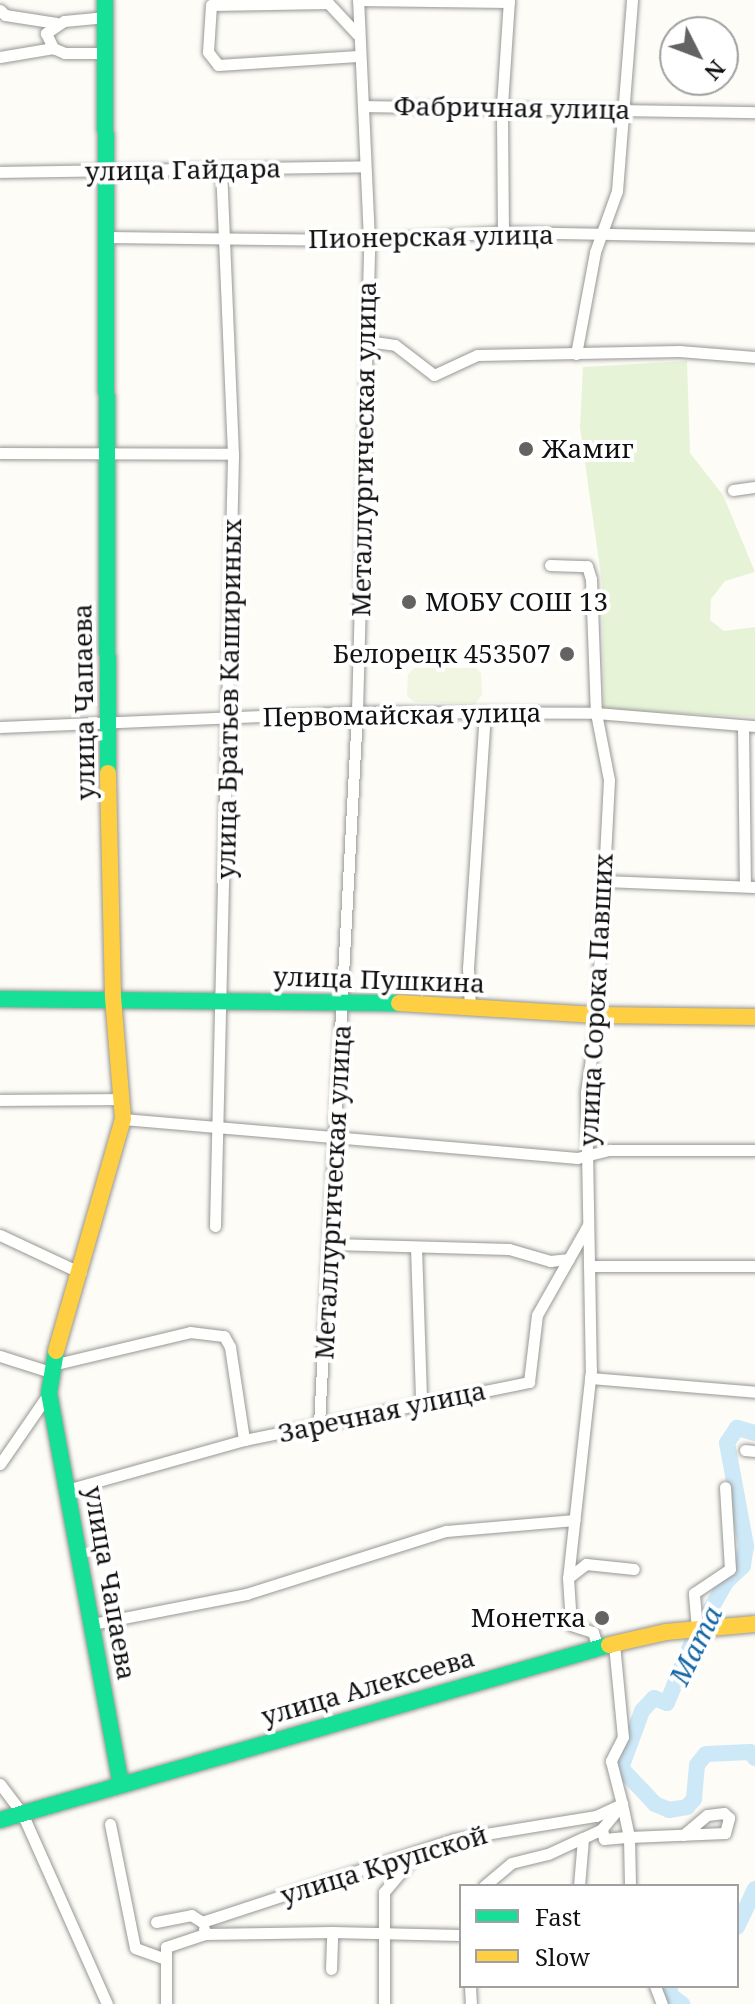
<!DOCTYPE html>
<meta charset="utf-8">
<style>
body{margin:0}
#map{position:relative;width:755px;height:2004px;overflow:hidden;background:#fdfcf7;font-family:"Noto Serif",serif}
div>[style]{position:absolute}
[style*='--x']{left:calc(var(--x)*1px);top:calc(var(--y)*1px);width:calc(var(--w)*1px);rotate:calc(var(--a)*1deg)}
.green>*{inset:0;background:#e7f3d7}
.pitch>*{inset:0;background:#f0f6e1}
.river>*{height:16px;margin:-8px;padding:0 8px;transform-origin:8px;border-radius:8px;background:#cde8f7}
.roads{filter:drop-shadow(0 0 2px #979795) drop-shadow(0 0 2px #979795)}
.street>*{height:11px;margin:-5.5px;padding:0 5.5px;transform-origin:5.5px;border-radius:5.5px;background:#fffffe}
.fast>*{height:16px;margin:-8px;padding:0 8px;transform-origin:8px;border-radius:8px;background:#16e098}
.slow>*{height:16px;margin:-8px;padding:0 8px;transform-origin:8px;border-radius:8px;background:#ffcf43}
.dots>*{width:22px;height:22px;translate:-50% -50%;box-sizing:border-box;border:4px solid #fff;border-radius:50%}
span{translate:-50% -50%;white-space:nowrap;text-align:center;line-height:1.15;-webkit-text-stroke:8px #fff;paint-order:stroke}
.street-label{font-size:26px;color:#111}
.poi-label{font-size:26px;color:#111}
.left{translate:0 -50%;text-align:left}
.right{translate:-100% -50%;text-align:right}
.water-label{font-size:28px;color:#1768a6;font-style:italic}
.legend{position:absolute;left:459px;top:1884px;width:280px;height:104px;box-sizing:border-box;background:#fff;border:2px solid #a0a0a0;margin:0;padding:10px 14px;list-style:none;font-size:24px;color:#111}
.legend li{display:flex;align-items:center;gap:16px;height:40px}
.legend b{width:40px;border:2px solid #a0a0a0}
.north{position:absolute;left:659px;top:16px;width:80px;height:80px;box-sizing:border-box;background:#fff;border:2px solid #a0a0a0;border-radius:50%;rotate:132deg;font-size:22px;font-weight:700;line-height:32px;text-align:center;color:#111}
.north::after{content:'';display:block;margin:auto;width:28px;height:36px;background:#646362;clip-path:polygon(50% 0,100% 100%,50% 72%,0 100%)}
</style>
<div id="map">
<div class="green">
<div style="clip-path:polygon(687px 361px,690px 453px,723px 495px,755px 572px,725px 581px,711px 599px,710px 620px,724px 631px,755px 627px,755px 717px,604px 710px,602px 583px,580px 427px,583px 367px)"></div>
</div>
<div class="pitch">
<div style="clip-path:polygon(415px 668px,476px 668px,481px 673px,482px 695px,475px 704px,414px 702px,407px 696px,408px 674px)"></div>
</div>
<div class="river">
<div style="--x:755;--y:1433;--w:19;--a:-164"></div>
<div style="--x:737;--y:1428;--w:18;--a:124"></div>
<div style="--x:727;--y:1443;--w:105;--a:79.5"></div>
<div style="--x:746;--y:1546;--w:20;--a:99"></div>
<div style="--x:743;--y:1566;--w:23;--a:137"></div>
<div style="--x:726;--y:1582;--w:69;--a:119.5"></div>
<div style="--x:692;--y:1642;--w:66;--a:112.3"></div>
<div style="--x:667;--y:1703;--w:14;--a:-159"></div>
<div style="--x:654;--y:1698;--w:18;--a:133"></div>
<div style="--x:642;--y:1711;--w:61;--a:110.2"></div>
<div style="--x:621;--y:1768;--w:50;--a:46.6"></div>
<div style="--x:655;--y:1804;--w:15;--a:23"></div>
<div style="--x:669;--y:1810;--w:18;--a:-9"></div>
<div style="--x:687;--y:1807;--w:11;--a:-49"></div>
<div style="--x:694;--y:1799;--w:34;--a:-85"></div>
<div style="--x:697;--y:1765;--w:14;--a:-51"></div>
<div style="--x:706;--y:1754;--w:44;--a:-2.6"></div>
<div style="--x:750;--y:1752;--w:8;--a:50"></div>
<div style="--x:737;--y:1927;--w:42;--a:-64.7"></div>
<div style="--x:669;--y:1986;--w:10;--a:79"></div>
<div style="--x:671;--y:1996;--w:14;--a:36"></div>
</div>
<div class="roads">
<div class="street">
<div style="--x:358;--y:0;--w:151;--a:0.8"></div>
<div style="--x:0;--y:10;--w:7;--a:45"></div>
<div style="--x:5;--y:15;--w:52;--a:8.9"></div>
<div style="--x:106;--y:17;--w:42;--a:174.6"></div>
<div style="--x:64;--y:21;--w:22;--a:146"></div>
<div style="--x:46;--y:33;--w:17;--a:65"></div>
<div style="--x:53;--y:48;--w:13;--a:23"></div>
<div style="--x:65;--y:53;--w:41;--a:0"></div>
<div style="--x:357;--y:34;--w:42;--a:-133.1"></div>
<div style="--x:328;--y:3;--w:117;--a:179"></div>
<div style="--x:211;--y:5;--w:47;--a:93.7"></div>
<div style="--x:208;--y:52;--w:16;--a:52"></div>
<div style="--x:218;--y:65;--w:140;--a:-3.7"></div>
<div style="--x:0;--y:57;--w:54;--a:-9.6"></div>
<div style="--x:364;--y:106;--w:391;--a:0.9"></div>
<div style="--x:0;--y:172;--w:365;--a:-0.9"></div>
<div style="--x:503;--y:232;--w:127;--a:-90.5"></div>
<div style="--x:502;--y:105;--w:105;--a:-86.2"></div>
<div style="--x:107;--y:237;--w:262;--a:0.7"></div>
<div style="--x:369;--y:240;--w:134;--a:-3.4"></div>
<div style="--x:503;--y:232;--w:252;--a:1.1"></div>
<div style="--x:367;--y:341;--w:28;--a:8"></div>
<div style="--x:395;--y:345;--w:49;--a:37.6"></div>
<div style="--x:434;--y:375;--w:47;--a:-24.9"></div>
<div style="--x:477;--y:355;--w:202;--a:-1.1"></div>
<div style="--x:679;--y:351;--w:76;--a:4.5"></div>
<div style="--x:576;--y:354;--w:104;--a:-79.4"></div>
<div style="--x:595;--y:252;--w:65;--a:-70.2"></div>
<div style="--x:617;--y:191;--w:192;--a:-85.5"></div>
<div style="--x:0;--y:453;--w:233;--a:0.2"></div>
<div style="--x:733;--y:490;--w:22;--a:-8"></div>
<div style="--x:550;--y:565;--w:37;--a:2"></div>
<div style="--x:587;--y:566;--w:14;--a:73"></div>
<div style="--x:591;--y:579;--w:134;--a:87.9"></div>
<div style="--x:596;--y:713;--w:68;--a:79"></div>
<div style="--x:609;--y:780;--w:245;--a:93"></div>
<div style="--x:596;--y:1025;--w:68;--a:98.5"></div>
<div style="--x:586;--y:1092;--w:278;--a:89"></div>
<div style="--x:591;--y:1370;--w:209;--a:96.3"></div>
<div style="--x:568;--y:1578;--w:47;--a:86.3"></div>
<div style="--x:571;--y:1625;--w:23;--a:18"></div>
<div style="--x:593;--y:1632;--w:17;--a:73"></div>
<div style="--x:743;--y:726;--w:160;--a:89.3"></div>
<div style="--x:0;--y:727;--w:357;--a:-2.4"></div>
<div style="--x:357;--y:712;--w:239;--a:0.2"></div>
<div style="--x:596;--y:713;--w:160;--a:4.7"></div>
<div style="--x:603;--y:881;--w:152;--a:2.3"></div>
<div style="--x:470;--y:1007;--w:39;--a:-93"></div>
<div style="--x:468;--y:968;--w:256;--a:-86.2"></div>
<div style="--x:0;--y:1100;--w:121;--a:-0.5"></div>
<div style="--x:123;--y:1119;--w:456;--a:4.9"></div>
<div style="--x:577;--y:1158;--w:34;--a:-14"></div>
<div style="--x:610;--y:1150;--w:145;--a:0"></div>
<div style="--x:215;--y:1226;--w:772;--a:-88.66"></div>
<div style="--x:233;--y:454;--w:282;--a:-92.4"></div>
<div style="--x:0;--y:1235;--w:89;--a:25.1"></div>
<div style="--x:333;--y:1244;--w:176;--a:1.6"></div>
<div style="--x:509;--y:1249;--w:43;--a:16.3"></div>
<div style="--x:550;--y:1261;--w:19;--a:-6"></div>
<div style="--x:416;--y:1247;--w:153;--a:88.1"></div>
<div style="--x:589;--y:1266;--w:166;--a:0"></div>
<div style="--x:0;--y:1356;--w:52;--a:17.7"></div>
<div style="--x:52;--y:1365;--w:142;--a:-13.4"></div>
<div style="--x:190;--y:1332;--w:34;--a:7"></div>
<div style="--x:224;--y:1336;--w:13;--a:61"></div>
<div style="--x:230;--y:1347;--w:94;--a:81.4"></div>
<div style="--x:590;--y:1378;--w:166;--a:4.8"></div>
<div style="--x:319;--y:1424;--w:713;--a:-86.94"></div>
<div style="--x:357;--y:712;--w:472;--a:-88.5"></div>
<div style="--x:369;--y:240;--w:240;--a:-92.6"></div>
<div style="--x:745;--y:1450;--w:10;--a:6"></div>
<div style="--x:0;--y:1464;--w:86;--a:-55.4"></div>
<div style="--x:70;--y:1489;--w:181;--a:-15.7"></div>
<div style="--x:244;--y:1440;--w:291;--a:-11.5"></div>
<div style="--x:529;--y:1382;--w:67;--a:-83.2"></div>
<div style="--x:537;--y:1315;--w:103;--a:-60.5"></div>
<div style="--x:568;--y:1578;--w:23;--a:-38"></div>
<div style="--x:586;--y:1564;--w:48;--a:5.9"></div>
<div style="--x:92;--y:1624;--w:157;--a:-11"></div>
<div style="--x:246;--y:1594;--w:210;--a:-17.5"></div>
<div style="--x:446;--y:1531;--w:129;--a:-4.9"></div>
<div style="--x:697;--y:1629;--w:36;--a:-95"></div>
<div style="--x:694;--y:1593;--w:43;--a:-33.7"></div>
<div style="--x:730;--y:1569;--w:82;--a:-93.5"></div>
<div style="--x:614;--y:1644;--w:93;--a:84.5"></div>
<div style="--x:623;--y:1737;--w:27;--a:117"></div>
<div style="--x:611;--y:1761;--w:44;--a:75.7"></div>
<div style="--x:622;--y:1804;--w:32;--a:129"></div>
<div style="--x:602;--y:1829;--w:10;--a:79"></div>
<div style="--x:604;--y:1839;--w:25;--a:-5"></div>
<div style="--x:629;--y:1837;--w:49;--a:88.8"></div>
<div style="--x:0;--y:1784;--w:36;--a:53"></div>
<div style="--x:22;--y:1813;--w:209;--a:66"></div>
<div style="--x:110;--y:1824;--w:126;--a:78.6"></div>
<div style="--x:135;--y:1948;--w:32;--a:20"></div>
<div style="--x:484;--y:1886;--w:35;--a:-40"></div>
<div style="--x:511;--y:1863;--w:38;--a:-14"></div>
<div style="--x:548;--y:1854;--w:38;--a:-25"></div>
<div style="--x:579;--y:1886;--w:48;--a:-85.2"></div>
<div style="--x:583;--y:1838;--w:21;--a:-25"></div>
<div style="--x:156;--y:1922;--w:36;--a:-11"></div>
<div style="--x:191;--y:1915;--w:13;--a:32"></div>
<div style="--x:202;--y:1922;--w:266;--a:-18.2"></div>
<div style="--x:455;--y:1839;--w:143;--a:-9.3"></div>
<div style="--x:596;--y:1816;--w:29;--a:-25"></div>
<div style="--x:622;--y:1804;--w:34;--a:78"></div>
<div style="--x:629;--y:1837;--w:96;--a:-2.4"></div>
<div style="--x:725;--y:1833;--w:16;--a:-75"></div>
<div style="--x:729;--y:1818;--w:7;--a:-135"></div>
<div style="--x:724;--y:1813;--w:17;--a:173"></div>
<div style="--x:707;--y:1815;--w:31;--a:140"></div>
<div style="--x:205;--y:1934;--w:127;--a:-0.9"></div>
<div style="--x:331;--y:1969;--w:37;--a:-88"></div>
<div style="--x:332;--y:1932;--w:129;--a:1.3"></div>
<div style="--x:470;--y:1986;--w:18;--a:87"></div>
<div style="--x:655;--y:1986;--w:19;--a:69"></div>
<div style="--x:166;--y:2004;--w:57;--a:-90"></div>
<div style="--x:166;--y:1947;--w:41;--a:-18.4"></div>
<div style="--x:205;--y:1934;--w:5;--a:-101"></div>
<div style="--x:384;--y:2004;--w:112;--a:-90"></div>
<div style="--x:384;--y:1892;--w:51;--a:-49.8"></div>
</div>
<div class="fast">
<div style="--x:105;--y:0;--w:773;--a:89.78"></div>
<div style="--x:0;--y:999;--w:399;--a:0.6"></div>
<div style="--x:56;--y:1351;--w:43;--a:99.5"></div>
<div style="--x:49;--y:1393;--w:394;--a:79.6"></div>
<div style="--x:0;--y:1820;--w:634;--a:-16.03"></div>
</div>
<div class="slow">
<div style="--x:399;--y:1003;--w:197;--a:3.5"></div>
<div style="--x:596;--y:1015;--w:159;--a:0.7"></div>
<div style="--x:56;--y:1351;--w:241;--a:-73.9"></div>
<div style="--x:123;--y:1119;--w:122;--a:-94.7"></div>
<div style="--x:113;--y:997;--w:224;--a:-91.3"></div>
<div style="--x:609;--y:1645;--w:58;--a:-12.8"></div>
<div style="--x:666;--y:1632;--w:89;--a:-5.1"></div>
</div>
</div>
<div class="dots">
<div style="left:526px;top:449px;background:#646362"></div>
<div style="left:409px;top:602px;background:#646362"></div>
<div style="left:567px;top:654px;background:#646362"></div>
<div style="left:602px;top:1618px;background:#646362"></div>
</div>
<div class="street-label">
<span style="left:512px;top:108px;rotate:1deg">Фабричная улица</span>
<span style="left:183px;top:170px;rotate:-1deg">улица Гайдара</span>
<span style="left:431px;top:237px;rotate:-1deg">Пионерская улица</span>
<span style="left:364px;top:449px;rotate:-89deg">Металлургическая улица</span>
<span style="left:229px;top:699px;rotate:-89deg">улица Братьев Кашириных</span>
<span style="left:84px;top:702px;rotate:-91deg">улица Чапаева</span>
<span style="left:402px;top:715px;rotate:-1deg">Первомайская улица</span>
<span style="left:379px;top:980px;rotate:2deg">улица Пушкина</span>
<span style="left:596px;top:1000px;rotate:-87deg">улица Сорока Павших</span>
<span style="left:333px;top:1192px;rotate:-87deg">Металлургическая улица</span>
<span style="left:382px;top:1412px;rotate:-12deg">Заречная улица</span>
<span style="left:110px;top:1583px;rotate:80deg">улица Чапаева</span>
<span style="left:368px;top:1687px;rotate:-16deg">улица Алексеева</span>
<span style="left:384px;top:1865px;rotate:-17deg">улица Крупской</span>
</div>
<div class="poi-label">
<span class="left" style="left:542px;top:449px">Жамиг</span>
<span class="left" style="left:425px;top:602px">МОБУ СОШ 13</span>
<span class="right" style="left:551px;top:654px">Белорецк 453507</span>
<span class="right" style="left:586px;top:1618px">Монетка</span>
</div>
<div class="water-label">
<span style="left:695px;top:1645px;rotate:-64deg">Мата</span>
</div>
<ul class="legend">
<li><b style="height:10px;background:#16e098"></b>Fast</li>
<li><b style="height:10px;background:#ffcf43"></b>Slow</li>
</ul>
<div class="north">N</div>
</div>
